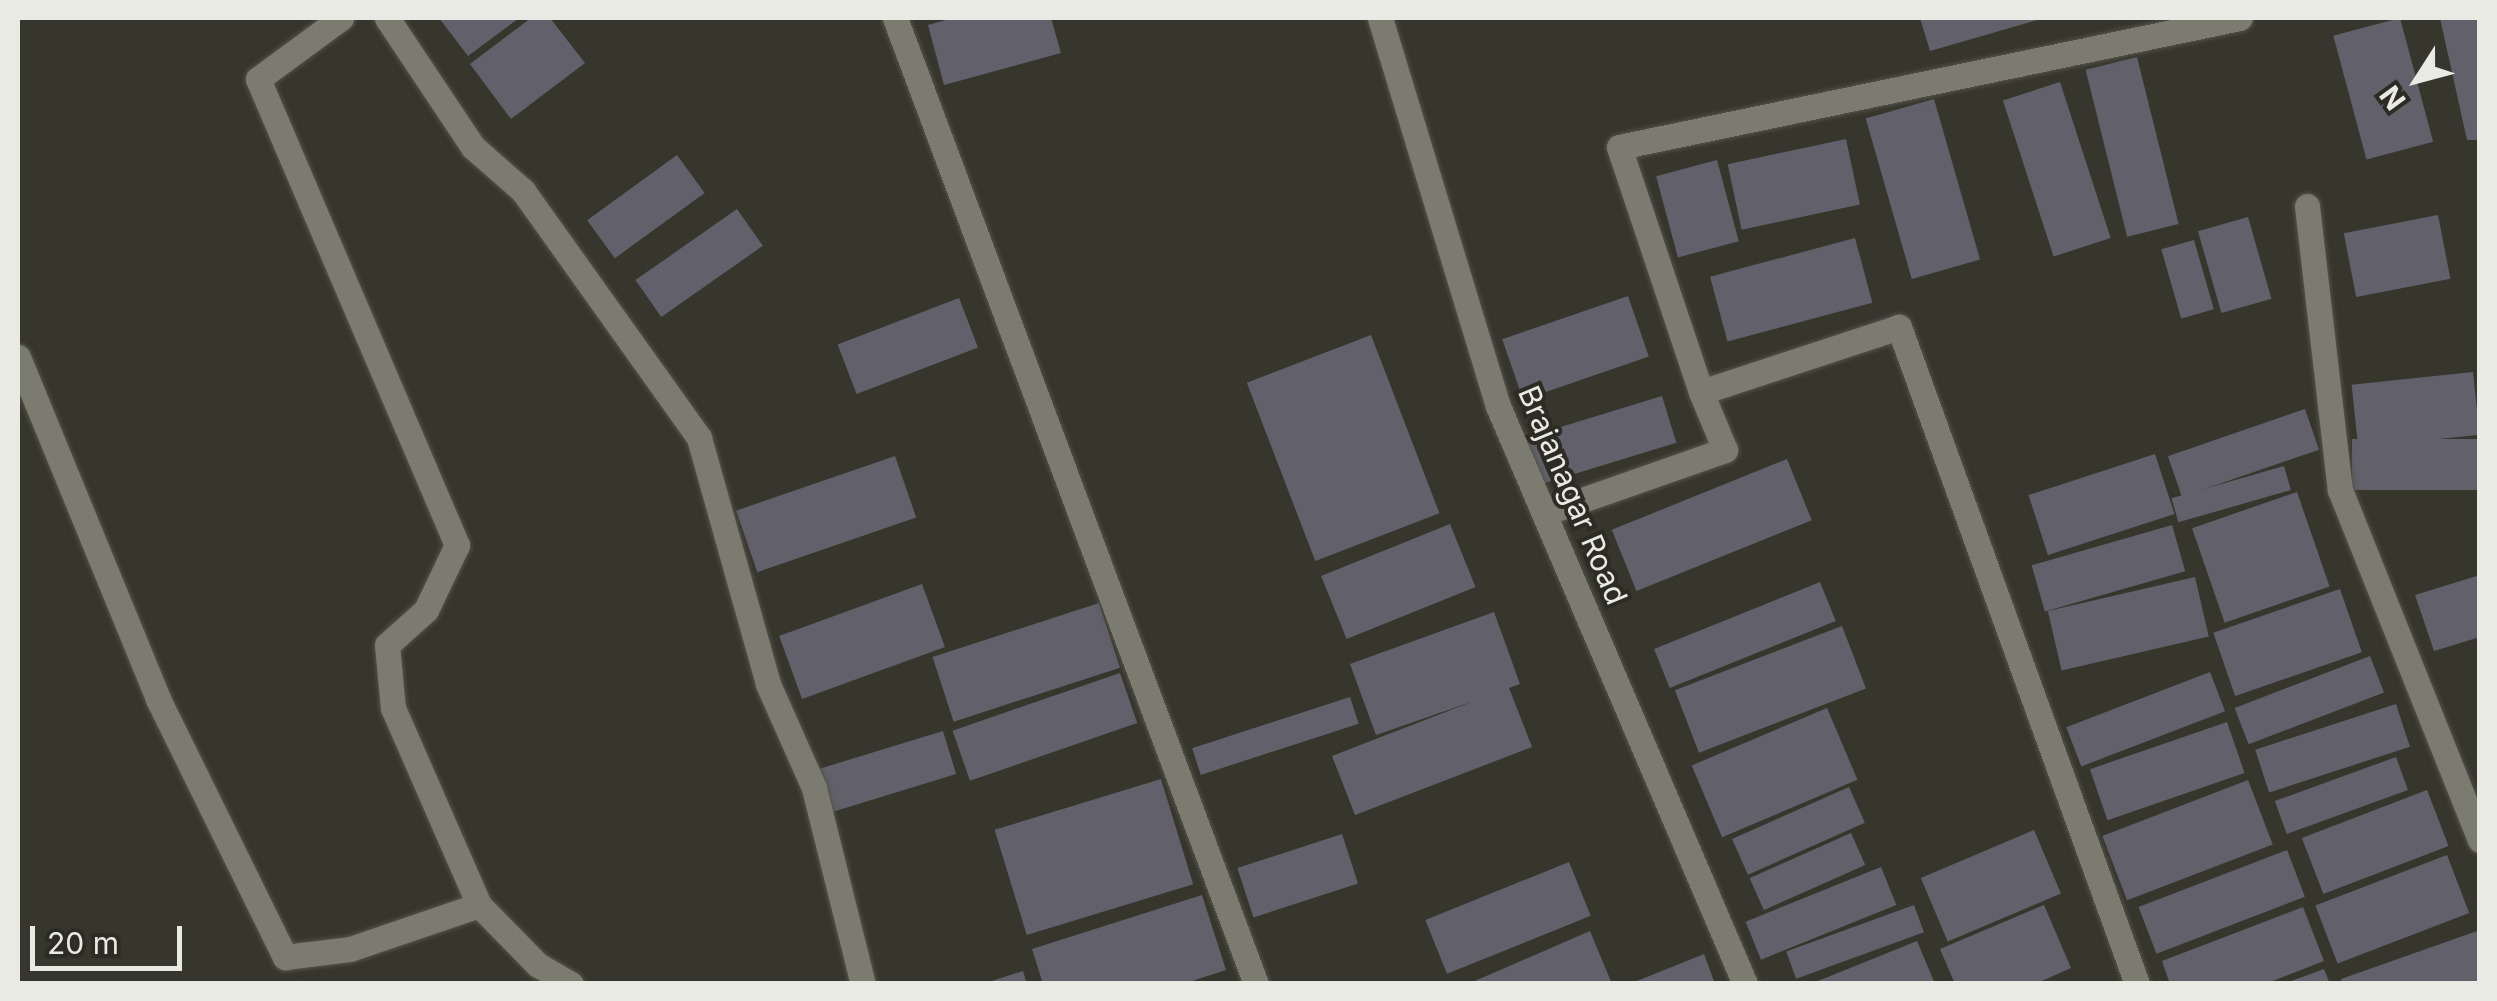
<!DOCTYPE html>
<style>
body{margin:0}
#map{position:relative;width:2497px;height:1001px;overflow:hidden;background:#37362d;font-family:Inter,sans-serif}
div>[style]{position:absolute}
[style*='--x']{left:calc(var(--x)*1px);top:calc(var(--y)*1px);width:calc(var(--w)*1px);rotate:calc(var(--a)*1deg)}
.building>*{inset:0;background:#62616b;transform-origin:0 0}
.roads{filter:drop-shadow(0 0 2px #54534c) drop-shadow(0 0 2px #54534c)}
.lane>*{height:25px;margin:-12.5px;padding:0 12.5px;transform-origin:12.5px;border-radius:12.5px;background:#7b7b70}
.street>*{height:25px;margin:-12.5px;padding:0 12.5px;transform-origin:12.5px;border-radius:12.5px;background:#7b7b70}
span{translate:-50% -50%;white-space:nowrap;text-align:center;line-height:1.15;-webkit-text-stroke:8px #2d2c24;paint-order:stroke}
.street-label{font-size:30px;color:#eaeae4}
.frame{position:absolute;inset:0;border:20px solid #eaeae4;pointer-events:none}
.north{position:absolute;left:2367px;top:30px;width:100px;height:100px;-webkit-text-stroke:8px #2d2c24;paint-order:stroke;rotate:234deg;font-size:28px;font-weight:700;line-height:40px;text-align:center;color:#eaeae4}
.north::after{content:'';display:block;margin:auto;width:35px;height:45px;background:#eaeae4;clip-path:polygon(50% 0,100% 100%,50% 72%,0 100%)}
.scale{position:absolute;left:30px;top:926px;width:152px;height:45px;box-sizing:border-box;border:5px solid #eaeae4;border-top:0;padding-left:12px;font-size:30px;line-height:35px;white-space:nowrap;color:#eaeae4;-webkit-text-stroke:8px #2d2c24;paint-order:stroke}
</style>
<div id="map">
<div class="building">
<div style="clip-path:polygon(439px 18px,519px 18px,468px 56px)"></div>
<div style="clip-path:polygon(531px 18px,550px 18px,585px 63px,511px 119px,470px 64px)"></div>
<div style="clip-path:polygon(953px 18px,1051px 18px,1061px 53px,944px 85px,928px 25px)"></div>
<div style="clip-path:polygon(1920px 18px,2041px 18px,2041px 19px,1930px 51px)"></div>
<div style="left:2400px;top:18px;width:128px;height:69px;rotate:75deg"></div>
<div style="clip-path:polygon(2440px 18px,2480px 18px,2480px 140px,2467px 140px)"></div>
<div style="left:2137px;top:57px;width:172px;height:53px;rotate:76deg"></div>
<div style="left:2060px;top:82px;width:164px;height:60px;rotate:72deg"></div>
<div style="left:1934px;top:99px;width:167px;height:71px;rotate:74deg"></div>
<div style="left:1846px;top:139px;width:67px;height:121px;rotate:78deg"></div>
<div style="left:677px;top:155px;width:47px;height:111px;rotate:54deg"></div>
<div style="left:1717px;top:160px;width:84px;height:63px;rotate:75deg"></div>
<div style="left:737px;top:209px;width:45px;height:124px;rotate:55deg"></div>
<div style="left:2438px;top:215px;width:65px;height:96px;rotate:79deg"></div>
<div style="left:2248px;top:217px;width:85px;height:52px;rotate:74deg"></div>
<div style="left:1855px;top:238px;width:67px;height:150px;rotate:75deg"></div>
<div style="left:2194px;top:240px;width:72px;height:34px;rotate:74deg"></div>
<div style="left:1628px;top:296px;width:64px;height:133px;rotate:71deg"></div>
<div style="left:959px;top:298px;width:53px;height:130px;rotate:69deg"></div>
<div style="left:1371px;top:335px;width:191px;height:133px;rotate:69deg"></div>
<div style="left:2473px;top:372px;width:63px;height:122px;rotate:84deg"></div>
<div style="left:1662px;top:396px;width:49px;height:146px;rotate:73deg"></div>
<div style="left:2305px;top:409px;width:43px;height:145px;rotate:71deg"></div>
<div style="left:2480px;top:439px;width:51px;height:128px;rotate:90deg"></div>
<div style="left:2155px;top:454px;width:63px;height:133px;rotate:72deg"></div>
<div style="left:895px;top:456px;width:65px;height:168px;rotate:71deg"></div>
<div style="left:1787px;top:459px;width:66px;height:189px;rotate:68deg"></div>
<div style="left:2284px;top:466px;width:25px;height:117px;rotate:74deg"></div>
<div style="left:2297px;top:492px;width:100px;height:111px;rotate:71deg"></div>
<div style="left:1450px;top:524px;width:68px;height:139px;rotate:68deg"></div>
<div style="left:2172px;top:525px;width:48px;height:146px;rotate:74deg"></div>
<div style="clip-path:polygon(2480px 575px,2480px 637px,2434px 651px,2415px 595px)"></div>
<div style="left:2195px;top:577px;width:61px;height:151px;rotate:77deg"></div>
<div style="left:1820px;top:582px;width:42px;height:179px;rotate:68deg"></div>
<div style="left:922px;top:584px;width:67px;height:152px;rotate:70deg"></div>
<div style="left:2340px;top:589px;width:67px;height:134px;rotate:71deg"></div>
<div style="left:1099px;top:603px;width:68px;height:175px;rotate:72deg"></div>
<div style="clip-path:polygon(1494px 612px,1520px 684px,1509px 688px,1532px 747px,1355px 815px,1332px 756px,1474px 701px,1376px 735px,1350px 664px)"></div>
<div style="left:1842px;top:626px;width:67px;height:179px;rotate:69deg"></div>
<div style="left:2370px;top:656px;width:39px;height:145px;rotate:69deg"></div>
<div style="left:2210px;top:672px;width:42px;height:154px;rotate:69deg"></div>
<div style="left:1120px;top:673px;width:53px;height:177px;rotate:71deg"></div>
<div style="left:1350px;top:697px;width:28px;height:166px;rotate:72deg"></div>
<div style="left:2396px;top:704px;width:45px;height:148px;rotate:72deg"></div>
<div style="left:1827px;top:708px;width:78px;height:147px;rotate:67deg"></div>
<div style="left:2227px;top:722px;width:54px;height:145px;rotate:71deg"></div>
<div style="left:943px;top:731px;width:45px;height:133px;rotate:73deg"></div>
<div style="left:2396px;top:757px;width:35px;height:129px;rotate:70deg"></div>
<div style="left:1161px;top:779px;width:110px;height:174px;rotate:73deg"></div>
<div style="left:2248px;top:780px;width:69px;height:156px;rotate:69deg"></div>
<div style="left:1849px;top:787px;width:39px;height:128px;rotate:66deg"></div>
<div style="left:2427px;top:790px;width:60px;height:134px;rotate:69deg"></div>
<div style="left:2034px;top:830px;width:69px;height:123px;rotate:67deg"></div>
<div style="left:1851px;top:833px;width:35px;height:111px;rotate:66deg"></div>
<div style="left:1342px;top:834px;width:52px;height:110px;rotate:72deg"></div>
<div style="left:2287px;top:850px;width:50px;height:159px;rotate:69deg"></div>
<div style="left:2447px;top:855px;width:62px;height:141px;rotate:69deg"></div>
<div style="left:1569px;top:862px;width:58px;height:155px;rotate:68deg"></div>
<div style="left:1881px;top:867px;width:41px;height:146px;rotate:68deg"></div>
<div style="clip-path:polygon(1202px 895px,1226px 970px,1183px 984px,1043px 984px,1032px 949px)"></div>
<div style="left:1914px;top:905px;width:29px;height:136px;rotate:70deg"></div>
<div style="clip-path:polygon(2044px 905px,2071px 968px,2035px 984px,1955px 984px,1940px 949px)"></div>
<div style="clip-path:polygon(2303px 907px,2324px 961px,2265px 984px,2170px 984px,2162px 961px)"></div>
<div style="clip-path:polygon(2480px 930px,2480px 984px,2342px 984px,2341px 979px)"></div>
<div style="clip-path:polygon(1590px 931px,1612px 984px,1468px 984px)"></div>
<div style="clip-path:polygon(1917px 941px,1935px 984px,1813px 984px,1813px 983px)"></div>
<div style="clip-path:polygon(1704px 954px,1715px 984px,1632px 984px,1632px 983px)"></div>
<div style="clip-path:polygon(2324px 969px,2330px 984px,2286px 984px,2286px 983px)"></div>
<div style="clip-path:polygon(1023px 971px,1027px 984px,986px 984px,986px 983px)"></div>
</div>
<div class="roads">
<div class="lane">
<div style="--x:1545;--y:513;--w:191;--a:-19.3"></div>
<div style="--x:1725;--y:450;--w:63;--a:-112.5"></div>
</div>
<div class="street">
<div style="--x:341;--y:18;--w:103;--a:143.7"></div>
<div style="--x:258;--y:79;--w:507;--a:66.88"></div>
<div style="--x:457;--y:545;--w:72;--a:115.5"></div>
<div style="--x:426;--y:610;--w:52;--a:138.1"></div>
<div style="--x:387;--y:645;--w:63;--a:84.6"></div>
<div style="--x:393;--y:708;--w:215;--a:66.4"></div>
<div style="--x:479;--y:905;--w:84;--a:45.5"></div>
<div style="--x:538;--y:965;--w:38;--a:30"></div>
<div style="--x:387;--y:18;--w:155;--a:56.3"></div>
<div style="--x:473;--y:147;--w:67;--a:41.3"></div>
<div style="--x:523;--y:191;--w:303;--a:54.5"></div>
<div style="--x:699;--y:438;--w:255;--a:74.3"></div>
<div style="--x:768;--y:684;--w:114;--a:66.1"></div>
<div style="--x:814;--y:788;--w:202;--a:76"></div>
<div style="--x:895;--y:18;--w:1031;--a:69.51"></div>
<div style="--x:1380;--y:18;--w:406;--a:73.1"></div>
<div style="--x:1498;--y:406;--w:629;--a:66.86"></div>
<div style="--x:2307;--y:206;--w:286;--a:83.4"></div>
<div style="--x:2340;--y:490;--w:377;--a:68.2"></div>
<div style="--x:18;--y:357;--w:370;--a:67.7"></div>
<div style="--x:158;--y:699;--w:288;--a:63.8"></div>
<div style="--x:285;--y:957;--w:65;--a:-7"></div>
<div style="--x:350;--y:949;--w:136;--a:-18.8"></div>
<div style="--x:2137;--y:984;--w:699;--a:-109.91"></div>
<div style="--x:1899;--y:327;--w:208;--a:161.8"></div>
<div style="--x:1701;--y:392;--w:258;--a:-108.5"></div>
<div style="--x:1619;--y:147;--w:634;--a:-11.74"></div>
</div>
</div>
<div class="street-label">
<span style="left:1573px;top:495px;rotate:67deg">Brajanagar Road</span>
</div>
<div class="frame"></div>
<div class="north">N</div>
<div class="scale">20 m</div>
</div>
